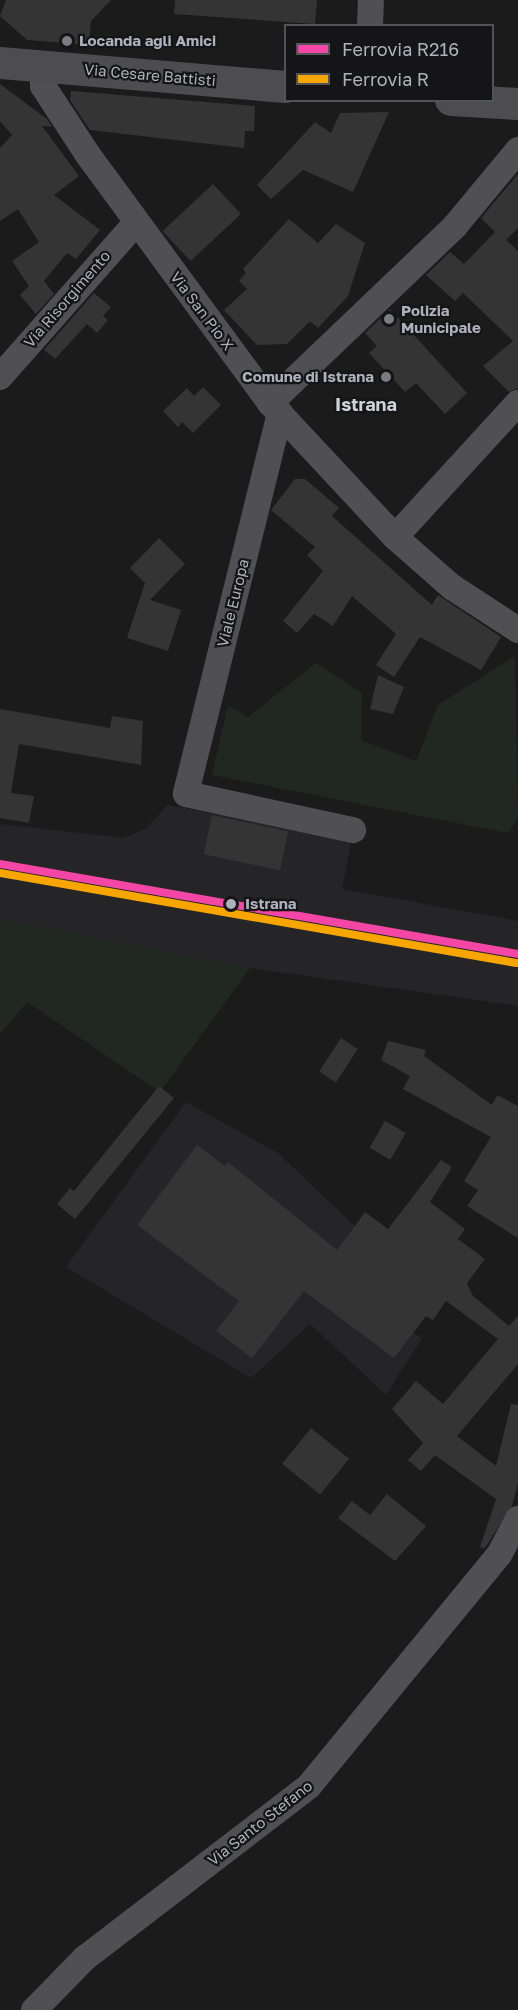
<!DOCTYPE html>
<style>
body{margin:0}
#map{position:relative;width:518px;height:2010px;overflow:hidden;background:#1b1b1b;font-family:"Golos Text",sans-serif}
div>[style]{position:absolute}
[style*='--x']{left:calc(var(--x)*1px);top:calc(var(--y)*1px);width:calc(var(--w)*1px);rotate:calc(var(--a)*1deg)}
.built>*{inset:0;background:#252527}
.green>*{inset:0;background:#212822}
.building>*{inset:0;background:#343435;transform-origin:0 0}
.minor>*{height:26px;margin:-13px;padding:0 13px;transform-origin:13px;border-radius:13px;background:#505054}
.major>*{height:32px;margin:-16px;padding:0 16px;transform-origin:16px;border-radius:16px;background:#4d4d50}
.rail-1>*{height:8px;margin:-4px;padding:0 4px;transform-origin:4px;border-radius:4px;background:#f346a5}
.rail-2>*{height:8px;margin:-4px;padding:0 4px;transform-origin:4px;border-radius:4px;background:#f7a600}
.dots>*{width:16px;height:16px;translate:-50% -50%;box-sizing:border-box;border:3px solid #151517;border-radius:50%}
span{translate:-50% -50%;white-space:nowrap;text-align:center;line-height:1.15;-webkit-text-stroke:4.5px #151517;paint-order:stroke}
.poi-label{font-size:15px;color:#aeb1bb;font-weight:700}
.left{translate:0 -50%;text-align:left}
.right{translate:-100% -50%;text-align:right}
.street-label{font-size:15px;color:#aeb1bb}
.stop-label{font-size:15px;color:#aeb1bb;font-weight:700}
.quarter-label{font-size:18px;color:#ced0d7;font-weight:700}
.legend{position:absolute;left:284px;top:24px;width:210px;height:78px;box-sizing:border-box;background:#151517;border:2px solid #525359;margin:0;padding:8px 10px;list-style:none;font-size:18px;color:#aeb1bb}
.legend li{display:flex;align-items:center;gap:12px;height:30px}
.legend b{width:30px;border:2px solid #525359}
</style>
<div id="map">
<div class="built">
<div style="clip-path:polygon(167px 805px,352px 837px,342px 889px,518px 921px,518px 1006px,250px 968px,0 920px,0 824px,124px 838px,147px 828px)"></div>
<div style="clip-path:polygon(186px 1102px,278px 1153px,360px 1231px,386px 1317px,422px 1338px,386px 1395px,310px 1324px,251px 1378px,66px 1267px)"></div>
</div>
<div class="green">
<div style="clip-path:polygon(515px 656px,518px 818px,508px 833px,212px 775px,228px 705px,248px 717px,316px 663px,362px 693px,361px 740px,416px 761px,438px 705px)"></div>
<div style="clip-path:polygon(0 920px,64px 931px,250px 968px,160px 1092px,27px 1002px,0 1034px)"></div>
</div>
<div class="building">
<div style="clip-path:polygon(6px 0,111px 0,91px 21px,89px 45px,27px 40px,0 16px)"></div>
<div style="clip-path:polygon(175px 0,317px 0,315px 24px,174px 14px)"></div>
<div style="clip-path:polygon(0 84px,47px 119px,52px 127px,42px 126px,79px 176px,54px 195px,100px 230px,76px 259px,67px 253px,44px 281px,54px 294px,36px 314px,20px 295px,29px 286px,12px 261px,39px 242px,18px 209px,0 221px,0 148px,12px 135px,0 121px)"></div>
<div style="clip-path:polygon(71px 91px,255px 106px,254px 131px,245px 131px,244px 148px,90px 130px,70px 100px)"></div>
<div style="clip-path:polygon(389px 112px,353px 192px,303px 170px,271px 199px,257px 185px,315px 122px,331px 133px,340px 113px)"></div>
<div style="clip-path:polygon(518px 174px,518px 228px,506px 240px,518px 251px,518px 388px,509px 392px,483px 366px,513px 341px,463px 293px,455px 301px,426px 275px,450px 252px,464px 264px,495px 232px,481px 218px)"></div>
<div style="left:213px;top:184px;width:41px;height:69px;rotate:47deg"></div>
<div style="clip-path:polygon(289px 219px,318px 243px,336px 224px,365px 243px,348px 296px,318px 328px,310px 321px,287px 344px,257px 345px,224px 310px,247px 289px,239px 281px,246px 273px,243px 269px)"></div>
<div style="clip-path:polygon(94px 293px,111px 307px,103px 316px,108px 320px,97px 333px,87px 324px,55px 359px,44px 350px)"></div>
<div style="clip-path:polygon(390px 309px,467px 393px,445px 414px,416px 383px,405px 392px,369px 353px,377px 346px,365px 333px)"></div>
<div style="clip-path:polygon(203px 387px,221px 405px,193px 433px,182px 422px,178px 427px,163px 411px,187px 388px,194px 396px)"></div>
<div style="clip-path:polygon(295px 479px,305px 479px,339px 508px,332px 516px,432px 605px,438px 595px,501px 637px,481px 670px,420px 637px,394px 677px,376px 665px,396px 634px,352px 596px,333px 626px,314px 614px,297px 633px,283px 621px,323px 571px,307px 555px,315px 547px,271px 510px)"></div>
<div style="clip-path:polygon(159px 538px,185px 564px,150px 600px,181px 610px,168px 651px,127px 638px,145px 583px,130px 568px)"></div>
<div style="clip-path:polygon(378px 675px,404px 687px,393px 714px,370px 709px)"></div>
<div style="clip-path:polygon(0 709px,110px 728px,112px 716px,143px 721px,141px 765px,19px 744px,11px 793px,34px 796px,29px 823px,0 818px)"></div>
<div style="left:212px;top:815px;width:78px;height:40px;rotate:12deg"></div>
<div style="left:341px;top:1038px;width:20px;height:40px;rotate:33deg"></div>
<div style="clip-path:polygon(388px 1041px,426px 1050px,424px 1056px,492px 1105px,497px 1095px,518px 1106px,518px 1238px,467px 1206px,478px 1190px,464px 1181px,491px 1137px,403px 1089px,410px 1076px,381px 1060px)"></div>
<div style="clip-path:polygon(159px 1086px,174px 1098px,75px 1219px,57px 1204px,70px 1188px,74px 1191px)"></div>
<div style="left:385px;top:1121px;width:24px;height:31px;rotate:30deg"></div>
<div style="clip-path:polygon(197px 1145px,225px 1166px,228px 1162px,337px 1250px,365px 1212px,388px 1229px,441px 1160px,452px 1167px,430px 1202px,465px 1229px,458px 1239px,485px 1259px,467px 1283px,473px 1296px,509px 1326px,518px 1316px,518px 1364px,457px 1436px,496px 1466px,511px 1404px,518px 1405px,518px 1483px,512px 1506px,485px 1548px,480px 1547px,496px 1499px,435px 1455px,421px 1471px,408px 1460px,423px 1443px,392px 1409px,416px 1381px,443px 1404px,498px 1339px,446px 1301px,433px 1320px,426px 1316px,394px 1358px,304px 1291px,252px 1358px,216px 1331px,239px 1301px,137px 1225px)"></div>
<div style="left:311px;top:1428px;width:49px;height:46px;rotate:39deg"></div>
<div style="clip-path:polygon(387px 1494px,426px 1526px,395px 1561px,338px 1518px,352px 1501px,370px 1515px)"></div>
</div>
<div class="minor">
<div style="--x:370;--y:26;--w:26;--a:-88"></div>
<div style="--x:42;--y:65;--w:21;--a:87"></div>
<div style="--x:43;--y:86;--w:82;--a:56.9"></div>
<div style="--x:88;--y:155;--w:308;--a:53.7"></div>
<div style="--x:270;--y:403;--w:183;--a:47"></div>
<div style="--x:395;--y:537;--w:76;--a:41.3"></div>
<div style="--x:452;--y:587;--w:79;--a:33.1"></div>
<div style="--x:0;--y:377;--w:205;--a:-48.6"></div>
<div style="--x:270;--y:403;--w:256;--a:-43.7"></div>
<div style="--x:455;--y:226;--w:99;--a:-50.3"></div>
<div style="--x:280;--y:413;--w:392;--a:103.9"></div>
<div style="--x:186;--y:794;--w:171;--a:12.2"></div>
<div style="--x:395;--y:537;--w:182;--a:-47.5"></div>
<div style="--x:34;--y:2010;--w:73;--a:-45.6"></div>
<div style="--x:85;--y:1958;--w:282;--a:-37.5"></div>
<div style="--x:309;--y:1786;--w:299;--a:-50.6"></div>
<div style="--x:499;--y:1555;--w:41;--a:-62.2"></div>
</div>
<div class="major">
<div style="--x:0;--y:63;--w:287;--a:4.8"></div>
<div style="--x:451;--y:100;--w:67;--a:3.4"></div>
</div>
<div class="rail-1">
<div style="--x:0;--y:864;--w:526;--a:9.86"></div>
</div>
<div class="rail-2">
<div style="--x:0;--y:873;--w:524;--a:9.89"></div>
</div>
<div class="dots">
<div style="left:67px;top:41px;background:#7b7c83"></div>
<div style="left:389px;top:319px;background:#7b7c83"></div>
<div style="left:386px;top:377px;background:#7b7c83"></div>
<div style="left:231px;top:904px;background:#aeb1bb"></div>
</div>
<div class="poi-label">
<span class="left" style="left:79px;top:41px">Locanda agli Amici</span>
<span class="left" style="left:401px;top:319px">Polizia<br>Municipale</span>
<span class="right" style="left:374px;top:377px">Comune di Istrana</span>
</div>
<div class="street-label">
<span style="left:150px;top:75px;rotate:5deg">Via Cesare Battisti</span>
<span style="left:67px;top:299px;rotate:-49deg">Via Risorgimento</span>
<span style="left:202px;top:311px;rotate:53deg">Via San Pio X</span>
<span style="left:233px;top:603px;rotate:-76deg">Viale Europa</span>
<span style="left:260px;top:1823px;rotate:-38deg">Via Santo Stefano</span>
</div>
<div class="stop-label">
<span class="left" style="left:245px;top:904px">Istrana</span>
</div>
<div class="quarter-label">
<span style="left:366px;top:404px">Istrana</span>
</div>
<ul class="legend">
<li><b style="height:8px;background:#f346a5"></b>Ferrovia R216</li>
<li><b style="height:8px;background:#f7a600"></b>Ferrovia R</li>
</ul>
</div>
